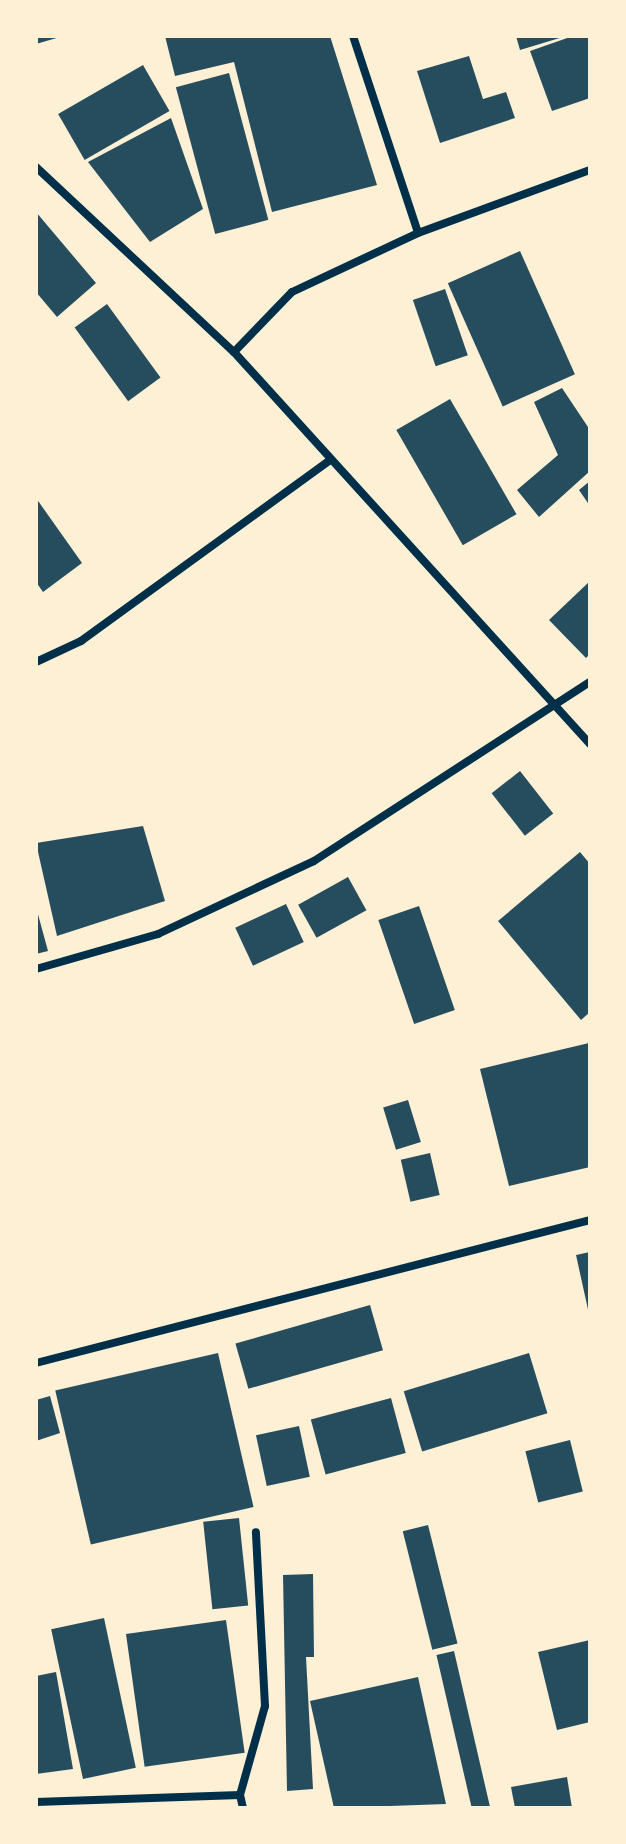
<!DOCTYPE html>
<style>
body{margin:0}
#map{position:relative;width:626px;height:1844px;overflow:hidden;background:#fdf0d5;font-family:"Golos Text",sans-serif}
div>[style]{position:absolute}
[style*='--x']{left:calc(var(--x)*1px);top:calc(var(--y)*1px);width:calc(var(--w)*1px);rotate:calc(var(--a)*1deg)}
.building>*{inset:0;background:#264d5e;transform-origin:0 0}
.minor>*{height:8px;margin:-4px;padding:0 4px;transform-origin:4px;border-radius:4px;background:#003049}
span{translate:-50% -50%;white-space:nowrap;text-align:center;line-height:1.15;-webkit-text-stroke:6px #fdf0d5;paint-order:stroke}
.frame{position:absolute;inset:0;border:38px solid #fdf0d5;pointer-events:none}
</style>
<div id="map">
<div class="building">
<div style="clip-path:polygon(36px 36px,60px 36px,60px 37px,36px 44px)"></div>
<div style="clip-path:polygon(165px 36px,330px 36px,377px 185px,272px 212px,234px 62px,175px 76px)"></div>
<div style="clip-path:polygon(516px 36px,563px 36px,563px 37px,520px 50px)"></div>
<div style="clip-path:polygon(573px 36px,590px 36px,590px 98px,552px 111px,530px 51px)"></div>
<div style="clip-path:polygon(469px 56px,483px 99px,506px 92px,515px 118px,440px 143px,417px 71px)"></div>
<div style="left:143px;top:65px;width:53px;height:98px;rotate:60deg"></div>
<div style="left:229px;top:73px;width:152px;height:55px;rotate:75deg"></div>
<div style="clip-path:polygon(171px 118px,203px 209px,150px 242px,88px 162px)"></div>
<div style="clip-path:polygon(36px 212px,96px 283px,57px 317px,36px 292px)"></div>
<div style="left:520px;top:251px;width:135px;height:79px;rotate:66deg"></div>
<div style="left:445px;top:289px;width:70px;height:34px;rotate:71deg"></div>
<div style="left:107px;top:304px;width:91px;height:40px;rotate:54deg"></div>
<div style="clip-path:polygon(562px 388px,590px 430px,590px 471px,539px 517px,517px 490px,558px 455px,534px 402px)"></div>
<div style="left:450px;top:399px;width:133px;height:62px;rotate:60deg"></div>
<div style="clip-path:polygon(590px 481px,590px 506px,579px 490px)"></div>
<div style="clip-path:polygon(36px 498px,82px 563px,43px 592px,36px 582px)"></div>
<div style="clip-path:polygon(590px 581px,590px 654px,586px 658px,549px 620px)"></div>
<div style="left:520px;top:771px;width:54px;height:36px;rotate:52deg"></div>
<div style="clip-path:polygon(143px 826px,165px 901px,57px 936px,36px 843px)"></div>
<div style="clip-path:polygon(580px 852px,590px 864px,590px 1012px,581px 1020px,498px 921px)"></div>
<div style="left:348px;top:877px;width:38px;height:57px;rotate:61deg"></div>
<div style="left:286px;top:904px;width:42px;height:56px;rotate:65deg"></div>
<div style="left:419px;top:906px;width:110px;height:43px;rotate:71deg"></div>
<div style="clip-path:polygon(36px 907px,48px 951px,36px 954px)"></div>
<div style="clip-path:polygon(589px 1043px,590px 1167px,509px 1186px,480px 1069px)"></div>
<div style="left:408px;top:1100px;width:44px;height:26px;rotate:73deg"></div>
<div style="left:430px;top:1153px;width:43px;height:30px;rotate:77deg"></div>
<div style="clip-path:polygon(590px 1252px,590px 1314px,589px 1314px,576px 1255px)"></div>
<div style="left:370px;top:1305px;width:47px;height:140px;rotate:74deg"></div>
<div style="left:218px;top:1353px;width:158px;height:167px;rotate:77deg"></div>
<div style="left:529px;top:1353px;width:63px;height:131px;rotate:73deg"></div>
<div style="clip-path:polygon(50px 1396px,60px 1433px,36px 1441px,36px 1400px)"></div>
<div style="left:391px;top:1398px;width:57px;height:83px;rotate:75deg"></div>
<div style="left:299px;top:1426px;width:52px;height:44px;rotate:78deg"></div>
<div style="left:570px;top:1440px;width:53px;height:46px;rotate:76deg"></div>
<div style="left:239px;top:1518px;width:88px;height:36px;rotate:84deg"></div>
<div style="left:428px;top:1525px;width:122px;height:26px;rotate:76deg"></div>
<div style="clip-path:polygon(313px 1574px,314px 1657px,306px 1657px,313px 1789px,287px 1791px,283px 1575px)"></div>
<div style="left:104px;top:1618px;width:153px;height:54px;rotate:78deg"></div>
<div style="left:226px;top:1620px;width:134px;height:101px;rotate:82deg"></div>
<div style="clip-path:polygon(590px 1640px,590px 1722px,557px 1730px,538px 1652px)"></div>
<div style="left:454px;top:1651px;width:161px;height:18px;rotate:77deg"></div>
<div style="clip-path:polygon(56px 1672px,73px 1769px,36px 1774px,36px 1676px)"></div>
<div style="clip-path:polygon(418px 1677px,446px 1804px,334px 1808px,310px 1701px)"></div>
<div style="clip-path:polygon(567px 1777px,572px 1808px,515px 1808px,511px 1787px)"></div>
</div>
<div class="minor">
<div style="--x:353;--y:36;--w:207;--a:71.7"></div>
<div style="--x:36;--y:167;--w:271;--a:43.1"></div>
<div style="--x:234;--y:352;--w:530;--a:47.76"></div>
<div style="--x:234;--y:352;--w:83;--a:-46"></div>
<div style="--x:292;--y:292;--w:139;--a:-25.1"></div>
<div style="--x:418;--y:233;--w:183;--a:-20.1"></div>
<div style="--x:36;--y:662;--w:50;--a:-25"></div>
<div style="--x:81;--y:641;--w:308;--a:-36"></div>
<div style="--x:36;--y:969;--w:127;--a:-16"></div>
<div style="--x:158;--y:934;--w:172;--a:-25.1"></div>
<div style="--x:314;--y:861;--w:329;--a:-33"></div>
<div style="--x:36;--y:1363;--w:572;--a:-14.47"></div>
<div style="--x:240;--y:1795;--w:92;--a:-74.3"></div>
<div style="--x:265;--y:1706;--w:174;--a:-93"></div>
<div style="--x:36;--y:1802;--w:204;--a:-2"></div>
<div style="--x:240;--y:1795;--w:13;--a:77"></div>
</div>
<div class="frame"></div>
</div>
